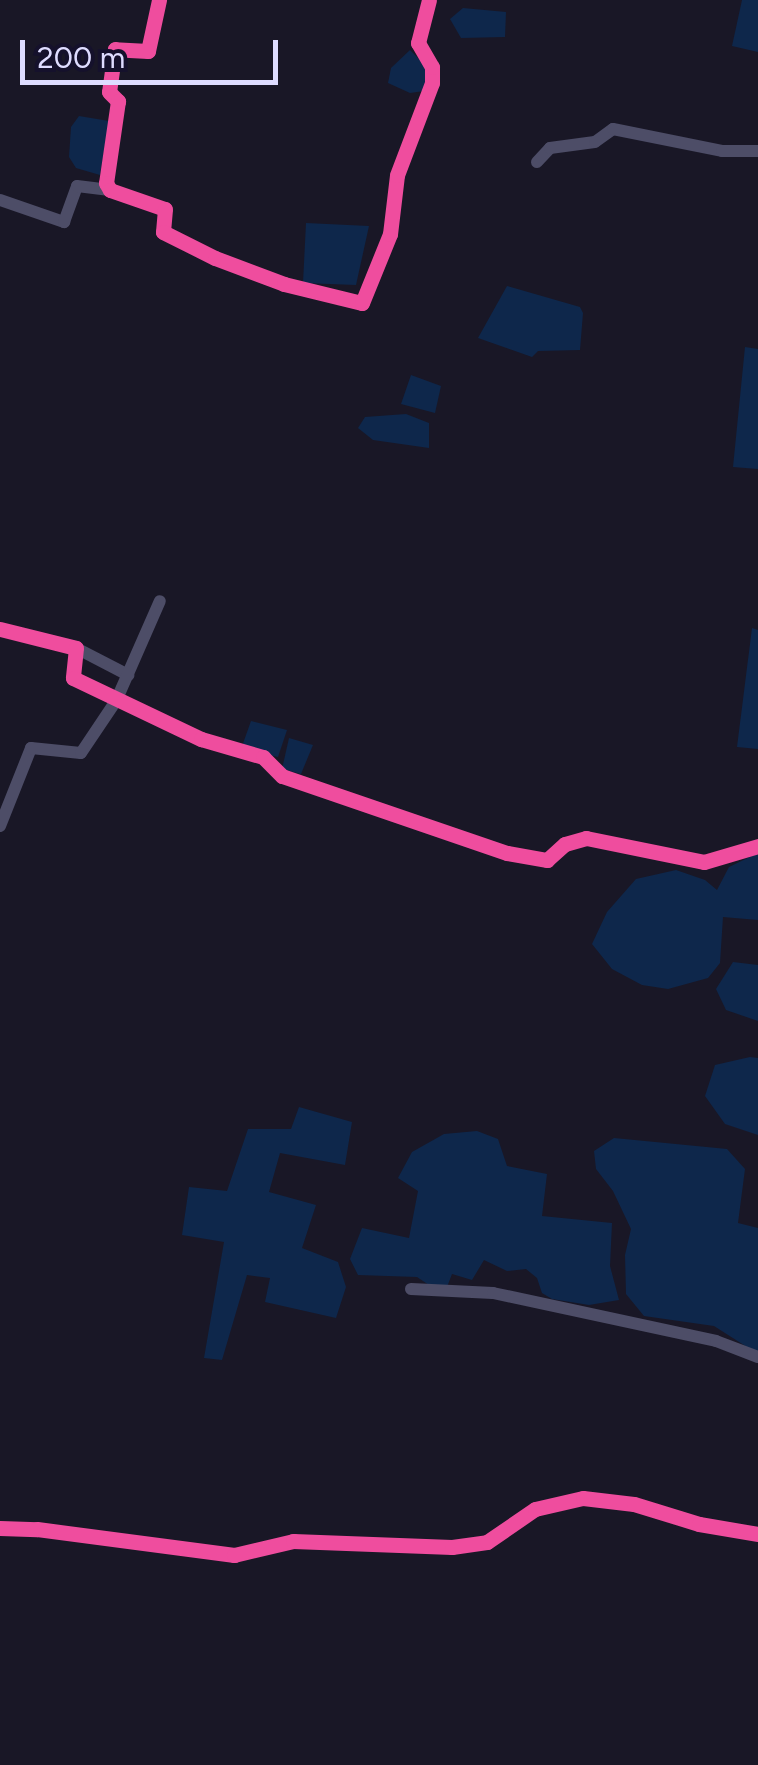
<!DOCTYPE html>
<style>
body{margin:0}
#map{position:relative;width:758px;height:1765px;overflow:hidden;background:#191726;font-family:Figtree,sans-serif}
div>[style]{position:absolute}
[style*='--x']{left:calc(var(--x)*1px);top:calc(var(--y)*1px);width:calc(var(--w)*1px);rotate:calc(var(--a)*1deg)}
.water>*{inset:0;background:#0e274b}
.minor>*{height:12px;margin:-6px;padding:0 6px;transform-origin:6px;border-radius:6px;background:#4d4d67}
.cycleway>*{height:15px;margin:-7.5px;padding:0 7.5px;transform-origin:7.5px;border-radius:7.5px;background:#ef4d9e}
span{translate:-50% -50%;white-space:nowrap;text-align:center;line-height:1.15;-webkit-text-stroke:8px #15112c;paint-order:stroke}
.scale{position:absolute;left:20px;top:40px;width:258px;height:45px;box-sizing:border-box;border:5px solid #dedcff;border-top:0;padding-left:12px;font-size:30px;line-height:35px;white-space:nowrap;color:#dedcff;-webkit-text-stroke:8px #15112c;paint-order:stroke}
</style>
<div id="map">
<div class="water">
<div style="clip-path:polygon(742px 0,758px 0,758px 52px,732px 46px)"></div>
<div style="clip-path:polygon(463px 8px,506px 12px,505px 37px,461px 38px,450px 19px)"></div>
<div style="clip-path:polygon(410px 50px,427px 67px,424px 91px,410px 93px,388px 83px,391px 68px)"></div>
<div style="clip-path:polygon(79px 116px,109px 121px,100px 175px,76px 168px,69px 157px,71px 127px)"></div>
<div style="clip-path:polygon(306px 223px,369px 226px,356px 285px,303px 283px)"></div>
<div style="clip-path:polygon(507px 286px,580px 307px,583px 313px,580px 350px,538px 351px,532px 357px,478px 338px)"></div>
<div style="clip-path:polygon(745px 347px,758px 349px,758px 469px,733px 467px)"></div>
<div style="clip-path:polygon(411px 375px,441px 386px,435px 413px,401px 404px)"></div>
<div style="clip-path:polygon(406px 414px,429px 423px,429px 448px,373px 440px,358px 428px,365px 417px)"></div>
<div style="clip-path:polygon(752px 628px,758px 630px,758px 749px,737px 747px)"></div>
<div style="clip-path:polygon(251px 721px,287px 730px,278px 757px,241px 749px)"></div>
<div style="clip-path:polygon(289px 738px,313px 745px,301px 774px,282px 769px)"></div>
<div style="clip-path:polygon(758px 853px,758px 920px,723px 917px,720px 963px,708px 978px,668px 989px,642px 985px,612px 969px,592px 944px,607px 912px,636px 879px,676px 870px,705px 880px,717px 890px,729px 867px)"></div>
<div style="clip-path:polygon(733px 962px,758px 965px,758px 1021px,726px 1010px,716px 989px)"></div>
<div style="clip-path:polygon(750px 1057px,758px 1058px,758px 1135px,725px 1124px,705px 1096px,715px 1065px)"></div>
<div style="clip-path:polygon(299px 1107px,352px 1122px,345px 1165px,280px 1153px,269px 1192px,316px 1205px,302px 1248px,338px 1262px,346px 1287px,336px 1318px,265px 1302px,270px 1278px,247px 1275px,222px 1360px,204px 1358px,224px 1242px,182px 1235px,189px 1187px,227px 1191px,248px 1129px,291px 1129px)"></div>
<div style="clip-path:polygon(477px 1131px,498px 1139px,507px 1166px,547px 1174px,542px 1216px,612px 1223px,610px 1266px,619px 1300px,589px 1305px,552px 1299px,542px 1293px,537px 1278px,526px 1269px,507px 1271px,484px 1260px,472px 1280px,452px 1274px,447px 1287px,435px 1289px,417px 1277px,358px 1275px,350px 1259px,362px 1228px,409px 1238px,418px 1191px,398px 1178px,412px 1152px,444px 1134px)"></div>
<div style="clip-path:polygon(614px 1138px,727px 1149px,745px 1169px,738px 1223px,758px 1228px,758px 1354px,714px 1326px,644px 1316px,626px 1294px,625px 1255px,631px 1229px,613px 1191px,596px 1169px,594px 1151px)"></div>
</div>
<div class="minor">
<div style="--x:159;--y:0;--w:52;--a:102.2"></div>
<div style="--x:148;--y:51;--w:33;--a:-177"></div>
<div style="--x:115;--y:49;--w:43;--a:97.9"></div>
<div style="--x:109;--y:92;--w:13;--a:45"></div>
<div style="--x:118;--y:101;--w:83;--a:98.3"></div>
<div style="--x:106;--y:183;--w:8;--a:60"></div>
<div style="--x:110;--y:190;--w:58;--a:19.1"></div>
<div style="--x:165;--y:209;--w:23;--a:95"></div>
<div style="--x:163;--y:232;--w:58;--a:26.6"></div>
<div style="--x:215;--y:258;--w:74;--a:20.6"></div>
<div style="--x:284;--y:284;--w:80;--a:13.7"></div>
<div style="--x:362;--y:303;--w:74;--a:-67.9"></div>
<div style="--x:390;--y:234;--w:59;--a:-83.2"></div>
<div style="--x:397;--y:175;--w:98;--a:-69.2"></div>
<div style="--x:432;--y:83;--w:16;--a:-90"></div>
<div style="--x:432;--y:67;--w:28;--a:-120"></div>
<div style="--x:418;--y:43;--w:44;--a:-75.7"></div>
<div style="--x:537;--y:162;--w:19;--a:-47"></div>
<div style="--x:550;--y:148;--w:45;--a:-7.6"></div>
<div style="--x:595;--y:142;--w:22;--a:-36"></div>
<div style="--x:613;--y:129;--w:111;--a:11.4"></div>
<div style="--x:722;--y:151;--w:36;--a:0"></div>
<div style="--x:0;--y:200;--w:68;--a:19"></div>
<div style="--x:64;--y:222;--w:38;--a:-70"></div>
<div style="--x:77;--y:186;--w:33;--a:7"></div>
<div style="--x:0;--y:629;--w:78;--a:14"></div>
<div style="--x:76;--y:648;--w:30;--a:96"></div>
<div style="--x:73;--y:678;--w:142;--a:25.5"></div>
<div style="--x:201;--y:739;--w:65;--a:16.2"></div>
<div style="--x:263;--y:757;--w:27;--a:45"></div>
<div style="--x:282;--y:776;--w:238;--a:18.9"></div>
<div style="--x:507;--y:853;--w:41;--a:9.9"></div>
<div style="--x:547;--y:860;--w:24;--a:-42"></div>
<div style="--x:565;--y:844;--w:22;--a:-16"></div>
<div style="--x:586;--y:838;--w:120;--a:11.5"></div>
<div style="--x:704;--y:862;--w:56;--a:-16.5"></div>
<div style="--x:76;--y:648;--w:59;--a:27.4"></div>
<div style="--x:0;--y:826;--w:84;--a:-68.3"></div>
<div style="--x:31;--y:748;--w:50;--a:5.7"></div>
<div style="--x:81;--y:753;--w:63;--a:-56.1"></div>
<div style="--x:116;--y:701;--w:109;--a:-66.3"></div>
<div style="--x:411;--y:1289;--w:82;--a:2.8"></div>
<div style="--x:493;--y:1293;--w:228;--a:12.1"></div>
<div style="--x:716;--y:1341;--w:45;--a:20.9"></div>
<div style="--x:0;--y:1528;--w:37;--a:2"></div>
<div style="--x:37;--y:1529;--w:199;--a:7.5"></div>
<div style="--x:234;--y:1555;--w:61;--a:-13.3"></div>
<div style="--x:293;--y:1541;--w:159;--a:2.2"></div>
<div style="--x:452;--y:1547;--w:35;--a:-8"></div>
<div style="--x:487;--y:1542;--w:58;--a:-34.5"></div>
<div style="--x:535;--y:1509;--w:49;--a:-12.9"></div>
<div style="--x:583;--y:1498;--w:51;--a:6.7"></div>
<div style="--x:634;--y:1504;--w:68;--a:17.1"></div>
<div style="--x:699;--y:1524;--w:60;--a:9.6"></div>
</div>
<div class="cycleway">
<div style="--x:159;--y:0;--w:52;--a:102.2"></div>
<div style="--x:148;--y:51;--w:33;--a:-177"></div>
<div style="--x:115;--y:49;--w:43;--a:97.9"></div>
<div style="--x:109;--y:92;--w:13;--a:45"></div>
<div style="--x:118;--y:101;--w:83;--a:98.3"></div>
<div style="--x:106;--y:183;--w:8;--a:60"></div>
<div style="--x:110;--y:190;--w:58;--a:19.1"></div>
<div style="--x:165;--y:209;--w:23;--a:95"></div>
<div style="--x:163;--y:232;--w:58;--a:26.6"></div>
<div style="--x:215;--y:258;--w:74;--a:20.6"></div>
<div style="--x:284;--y:284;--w:80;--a:13.7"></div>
<div style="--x:362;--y:303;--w:74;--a:-67.9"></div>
<div style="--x:390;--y:234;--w:59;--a:-83.2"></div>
<div style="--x:397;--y:175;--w:98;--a:-69.2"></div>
<div style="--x:432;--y:83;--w:16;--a:-90"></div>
<div style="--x:432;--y:67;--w:28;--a:-120"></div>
<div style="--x:418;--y:43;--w:44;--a:-75.7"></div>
<div style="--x:0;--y:629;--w:78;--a:14"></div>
<div style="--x:76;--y:648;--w:30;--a:96"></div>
<div style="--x:73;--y:678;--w:142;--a:25.5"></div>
<div style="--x:201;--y:739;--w:65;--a:16.2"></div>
<div style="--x:263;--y:757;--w:27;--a:45"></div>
<div style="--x:282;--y:776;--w:238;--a:18.9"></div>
<div style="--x:507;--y:853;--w:41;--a:9.9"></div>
<div style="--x:547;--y:860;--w:24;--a:-42"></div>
<div style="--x:565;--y:844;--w:22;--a:-16"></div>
<div style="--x:586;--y:838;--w:120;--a:11.5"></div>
<div style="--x:704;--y:862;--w:56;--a:-16.5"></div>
<div style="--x:0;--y:1528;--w:37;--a:2"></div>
<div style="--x:37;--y:1529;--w:199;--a:7.5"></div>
<div style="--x:234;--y:1555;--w:61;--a:-13.3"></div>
<div style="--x:293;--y:1541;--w:159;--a:2.2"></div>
<div style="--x:452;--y:1547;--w:35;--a:-8"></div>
<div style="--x:487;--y:1542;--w:58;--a:-34.5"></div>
<div style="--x:535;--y:1509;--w:49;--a:-12.9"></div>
<div style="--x:583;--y:1498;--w:51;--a:6.7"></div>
<div style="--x:634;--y:1504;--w:68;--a:17.1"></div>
<div style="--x:699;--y:1524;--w:60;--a:9.6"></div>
</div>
<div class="scale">200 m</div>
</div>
